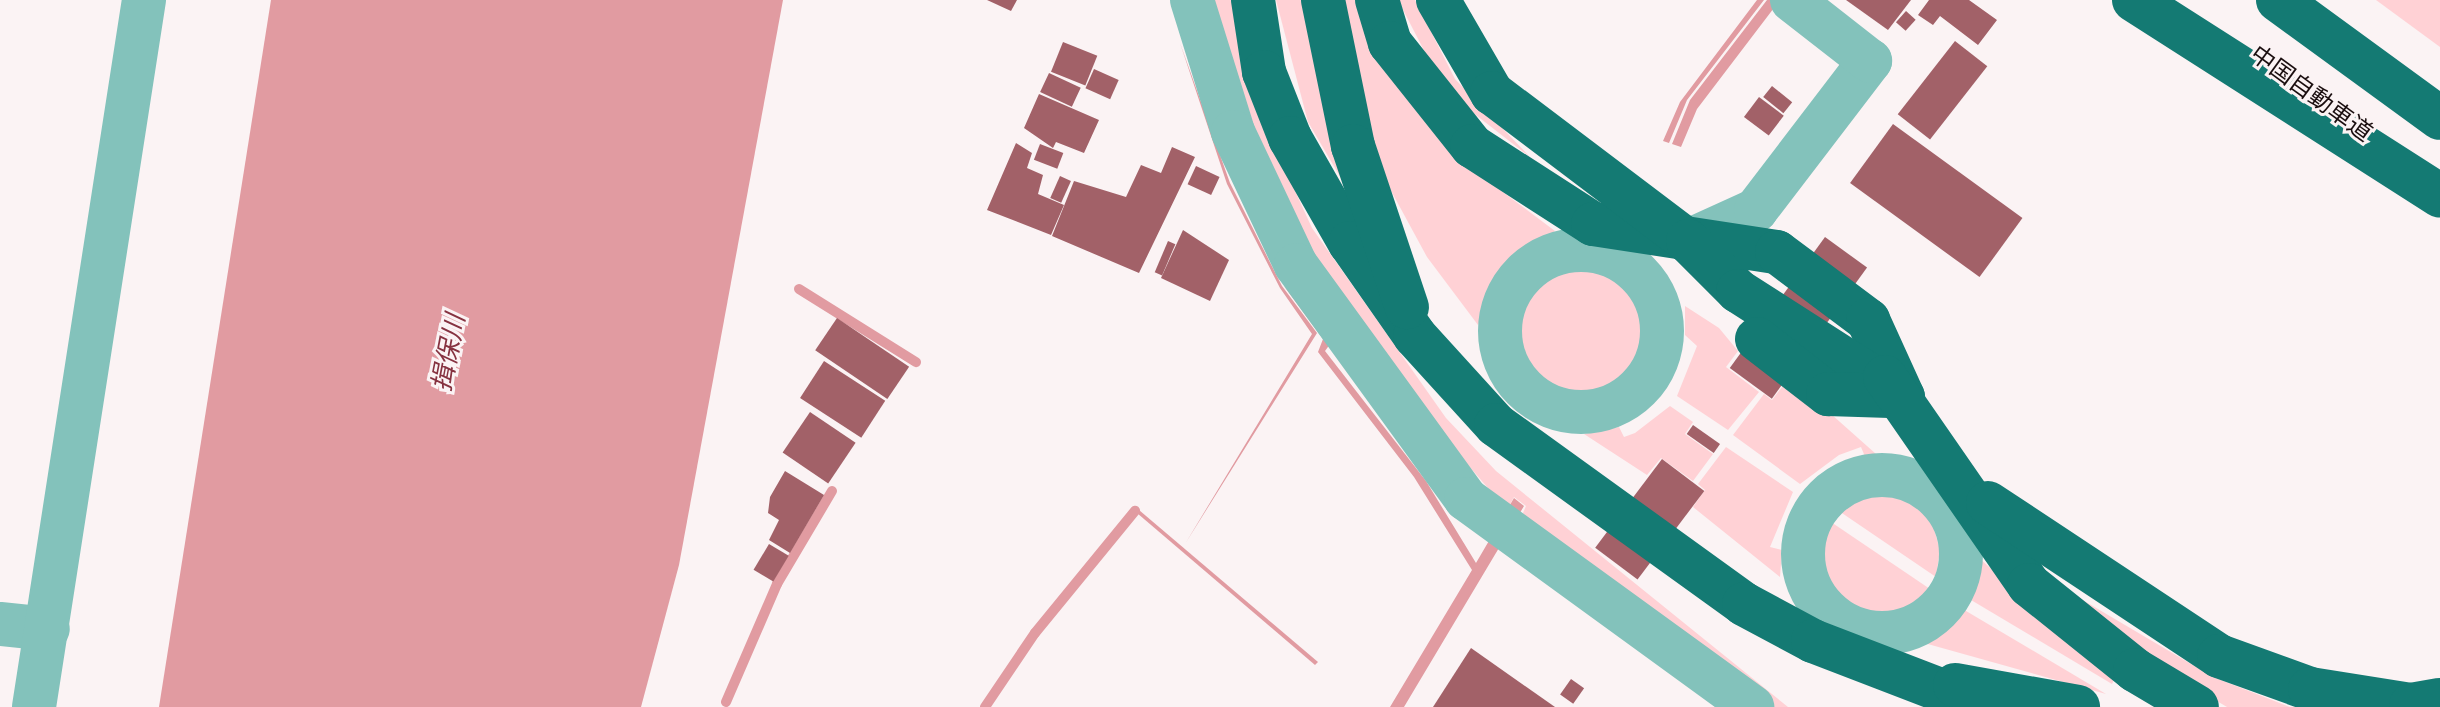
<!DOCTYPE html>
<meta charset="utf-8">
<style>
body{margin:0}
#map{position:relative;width:2440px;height:707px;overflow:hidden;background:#fbf3f4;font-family:Rubik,"Noto Sans JP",sans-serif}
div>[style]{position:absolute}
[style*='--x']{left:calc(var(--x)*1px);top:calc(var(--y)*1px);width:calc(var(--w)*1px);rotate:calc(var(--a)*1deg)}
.green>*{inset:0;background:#ffd1d5}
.round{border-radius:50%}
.water>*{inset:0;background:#e19ba1}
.stream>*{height:10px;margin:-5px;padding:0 5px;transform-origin:5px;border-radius:5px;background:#e19ba1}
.building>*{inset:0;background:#a26168;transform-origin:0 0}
.minor>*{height:44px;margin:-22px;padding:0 22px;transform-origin:22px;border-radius:22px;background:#83c2bb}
.minor>.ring{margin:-22px;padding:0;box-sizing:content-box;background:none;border:44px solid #83c2bb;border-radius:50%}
.highway>*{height:44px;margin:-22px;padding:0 22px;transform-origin:22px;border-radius:22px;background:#147a73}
span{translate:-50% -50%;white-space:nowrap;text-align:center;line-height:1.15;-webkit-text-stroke:6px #fbf3f4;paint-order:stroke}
.street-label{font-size:24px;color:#1a0e0f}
.water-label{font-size:26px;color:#863240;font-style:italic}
</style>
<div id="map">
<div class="green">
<div style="clip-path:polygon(1209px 0,1236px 0,1279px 156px,1312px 228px,1446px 418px,1496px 471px,1788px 707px,1765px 707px,1519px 522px,1526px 506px,1514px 497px,1507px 510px,1391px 376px,1266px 179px)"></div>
<div style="clip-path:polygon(1276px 0,1305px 0,1369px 226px,1308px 122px)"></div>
<div style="clip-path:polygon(1340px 0,1361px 0,1480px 175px,1555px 231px,1505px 266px,1478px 325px,1427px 257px,1389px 187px,1363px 120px)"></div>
<div style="clip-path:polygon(1398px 0,1415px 0,1455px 79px,1530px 157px,1472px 112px,1431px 64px)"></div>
<div style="clip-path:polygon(2376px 0,2440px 0,2440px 47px)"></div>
<div class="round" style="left:1516px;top:265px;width:134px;height:134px"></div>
<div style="clip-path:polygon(1685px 306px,1719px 328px,1738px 351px,1726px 367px,1759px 392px,1728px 430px,1677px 396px,1697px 346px,1685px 335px)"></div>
<div style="clip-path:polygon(1785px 383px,1813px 398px,1876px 454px,1866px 459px,1861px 447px,1839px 455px,1800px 484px,1733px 435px,1764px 394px,1772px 400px)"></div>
<div style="clip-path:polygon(1670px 406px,1693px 422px,1685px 434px,1713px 454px,1693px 481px,1661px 458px,1647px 475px,1584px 434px,1619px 427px,1624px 437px,1635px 433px)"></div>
<div style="clip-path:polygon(1726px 447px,1793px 492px,1770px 547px,1782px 550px,1780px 577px,1693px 507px,1705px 490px,1698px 484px)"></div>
<div style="clip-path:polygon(1885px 492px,1912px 502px,1932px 522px,1940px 550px,1936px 577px,1836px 509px)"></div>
<div style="clip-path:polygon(1828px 520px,1930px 589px,1902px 612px,1883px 616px,1845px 606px,1822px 577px,1818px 559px)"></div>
<div style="clip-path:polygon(1977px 556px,2114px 680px,2112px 684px,1966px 597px)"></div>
<div style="clip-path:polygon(2081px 599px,2213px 677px,2290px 707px,2227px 707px,2168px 672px)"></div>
<div style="clip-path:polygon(1961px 608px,2106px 694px,1917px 641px)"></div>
</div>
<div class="water">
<div style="clip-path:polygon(271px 0,783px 0,679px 565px,641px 707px,159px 707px)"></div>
<div style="clip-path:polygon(1757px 0,1764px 0,1687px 100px,1669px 143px,1663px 141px,1680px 102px)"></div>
<div style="clip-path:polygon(1767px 0,1780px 0,1697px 109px,1681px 147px,1672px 144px,1690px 100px)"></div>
<div style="clip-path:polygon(1180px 43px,1230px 183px,1282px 286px,1317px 333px,1185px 544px,1312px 334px,1280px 288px,1227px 184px)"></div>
<div style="clip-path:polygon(1284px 286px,1333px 340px,1325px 351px,1426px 481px,1476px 563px,1514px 498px,1524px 506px,1404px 707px,1390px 707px,1472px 570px,1414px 477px,1318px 352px,1323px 339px)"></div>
<div style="clip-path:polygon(1139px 510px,1318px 662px,1315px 665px,1137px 513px)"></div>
</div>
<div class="stream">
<div style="--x:799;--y:289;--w:138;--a:32"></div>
<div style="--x:726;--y:702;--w:129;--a:-66.6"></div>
<div style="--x:777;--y:584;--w:108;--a:-59.4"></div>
<div style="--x:985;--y:707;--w:89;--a:-56"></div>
<div style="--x:1035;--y:633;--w:158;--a:-50.7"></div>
</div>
<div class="building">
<div style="clip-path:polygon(987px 0,1017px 0,1011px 11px)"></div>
<div style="clip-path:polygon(1846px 0,1911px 0,1888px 30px)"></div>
<div style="clip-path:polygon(1929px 0,1969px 0,1997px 20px,1978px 45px,1940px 16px,1933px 25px,1918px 15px)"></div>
<div style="left:1906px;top:11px;width:13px;height:15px;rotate:42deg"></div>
<div style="left:1955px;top:41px;width:41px;height:93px;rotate:38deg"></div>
<div style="left:1063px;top:42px;width:37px;height:32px;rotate:22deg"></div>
<div style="left:1094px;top:69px;width:27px;height:21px;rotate:24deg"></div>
<div style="left:1049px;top:73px;width:35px;height:21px;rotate:25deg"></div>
<div style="left:1772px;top:86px;width:26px;height:14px;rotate:39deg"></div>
<div style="clip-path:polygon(1039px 94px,1099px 120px,1084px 153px,1056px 142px,1053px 148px,1024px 128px)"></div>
<div style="left:1759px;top:97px;width:31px;height:25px;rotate:37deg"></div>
<div style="left:1893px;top:124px;width:160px;height:73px;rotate:36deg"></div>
<div style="clip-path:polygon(1016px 143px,1032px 153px,1027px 168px,1043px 175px,1038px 194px,1064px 205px,1051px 235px,987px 210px)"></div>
<div style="left:1040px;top:144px;width:25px;height:17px;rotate:21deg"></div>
<div style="clip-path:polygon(1172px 147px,1195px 157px,1139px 273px,1052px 236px,1074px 181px,1126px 197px,1141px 165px,1161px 173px)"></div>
<div style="left:1196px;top:166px;width:26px;height:20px;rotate:25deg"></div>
<div style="left:1060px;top:176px;width:12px;height:24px;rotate:24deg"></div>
<div style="clip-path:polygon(1183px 230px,1229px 260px,1210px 301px,1161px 278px)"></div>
<div style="left:1825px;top:237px;width:52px;height:162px;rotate:36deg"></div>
<div style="left:1168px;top:241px;width:8px;height:34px;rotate:23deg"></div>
<div style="left:837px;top:318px;width:87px;height:39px;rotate:34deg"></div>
<div style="left:824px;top:361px;width:73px;height:44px;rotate:33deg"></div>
<div style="left:810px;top:412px;width:55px;height:49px;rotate:34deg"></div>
<div style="left:1693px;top:425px;width:33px;height:11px;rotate:35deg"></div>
<div style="left:1662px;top:459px;width:53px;height:111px;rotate:37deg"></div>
<div style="clip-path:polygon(785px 471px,824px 495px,790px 553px,769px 540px,779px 520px,768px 513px,770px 497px)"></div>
<div style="left:769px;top:544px;width:23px;height:30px;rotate:31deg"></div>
<div style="clip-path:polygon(1471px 648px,1555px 707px,1433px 707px)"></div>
<div style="left:1571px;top:679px;width:16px;height:19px;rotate:35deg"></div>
</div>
<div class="minor">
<div style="--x:1192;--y:0;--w:138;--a:72.7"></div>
<div style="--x:1233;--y:132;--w:147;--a:64.7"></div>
<div style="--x:1296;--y:265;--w:289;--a:54"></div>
<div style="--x:1466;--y:499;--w:354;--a:36"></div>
<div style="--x:1688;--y:241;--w:75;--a:-24.5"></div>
<div style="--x:1756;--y:210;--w:188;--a:-52.6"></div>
<div style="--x:1870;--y:61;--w:99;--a:-142"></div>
<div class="ring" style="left:1500px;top:250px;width:118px;height:118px"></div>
<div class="ring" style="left:1803px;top:475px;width:114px;height:114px"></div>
<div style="--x:0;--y:624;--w:48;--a:5.9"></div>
<div style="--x:34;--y:707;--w:716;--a:-81.16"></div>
</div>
<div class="highway">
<div style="--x:1253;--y:0;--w:73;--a:81.3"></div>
<div style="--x:1264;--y:72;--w:71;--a:68.5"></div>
<div style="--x:1290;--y:138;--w:121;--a:60.3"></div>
<div style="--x:1350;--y:243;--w:113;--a:55"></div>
<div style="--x:1415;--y:336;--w:120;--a:47.7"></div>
<div style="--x:1496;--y:425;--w:306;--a:35.8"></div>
<div style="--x:1744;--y:604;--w:78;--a:28.2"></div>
<div style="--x:1813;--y:641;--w:184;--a:21"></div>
<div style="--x:1323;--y:0;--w:149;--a:78.4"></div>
<div style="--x:1353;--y:146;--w:170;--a:71.5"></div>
<div style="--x:1377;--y:0;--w:45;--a:73.2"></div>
<div style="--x:1390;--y:43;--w:132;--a:51.5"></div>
<div style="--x:1472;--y:146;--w:144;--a:32.8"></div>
<div style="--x:1593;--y:224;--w:186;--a:8.7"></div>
<div style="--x:1777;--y:252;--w:114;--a:36.8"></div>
<div style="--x:1868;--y:320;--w:85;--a:65.6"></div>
<div style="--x:1438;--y:0;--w:108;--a:59.9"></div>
<div style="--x:1492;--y:93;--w:246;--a:37.1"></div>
<div style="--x:1688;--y:241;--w:71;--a:45"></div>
<div style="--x:1738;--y:291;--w:196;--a:32.7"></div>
<div style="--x:2134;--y:0;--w:363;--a:32.6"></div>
<div style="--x:2278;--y:0;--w:200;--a:36.1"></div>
<div style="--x:1757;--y:339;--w:90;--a:37.8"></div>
<div style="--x:1828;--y:394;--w:62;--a:1.8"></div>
<div style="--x:1885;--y:377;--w:253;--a:55.3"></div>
<div style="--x:2029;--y:585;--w:136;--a:38.7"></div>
<div style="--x:2135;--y:670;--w:72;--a:30.8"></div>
<div style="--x:1988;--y:503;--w:277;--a:33.5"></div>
<div style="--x:2219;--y:656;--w:97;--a:19.9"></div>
<div style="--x:2310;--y:689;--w:102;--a:9"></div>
<div style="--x:2411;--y:705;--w:29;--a:-10"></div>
<div style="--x:1955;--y:685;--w:125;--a:10.1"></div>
</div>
<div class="street-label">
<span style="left:2311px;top:94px;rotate:36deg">中国自動車道</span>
</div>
<div class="water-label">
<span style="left:449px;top:353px;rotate:-79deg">揖保川</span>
</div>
</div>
